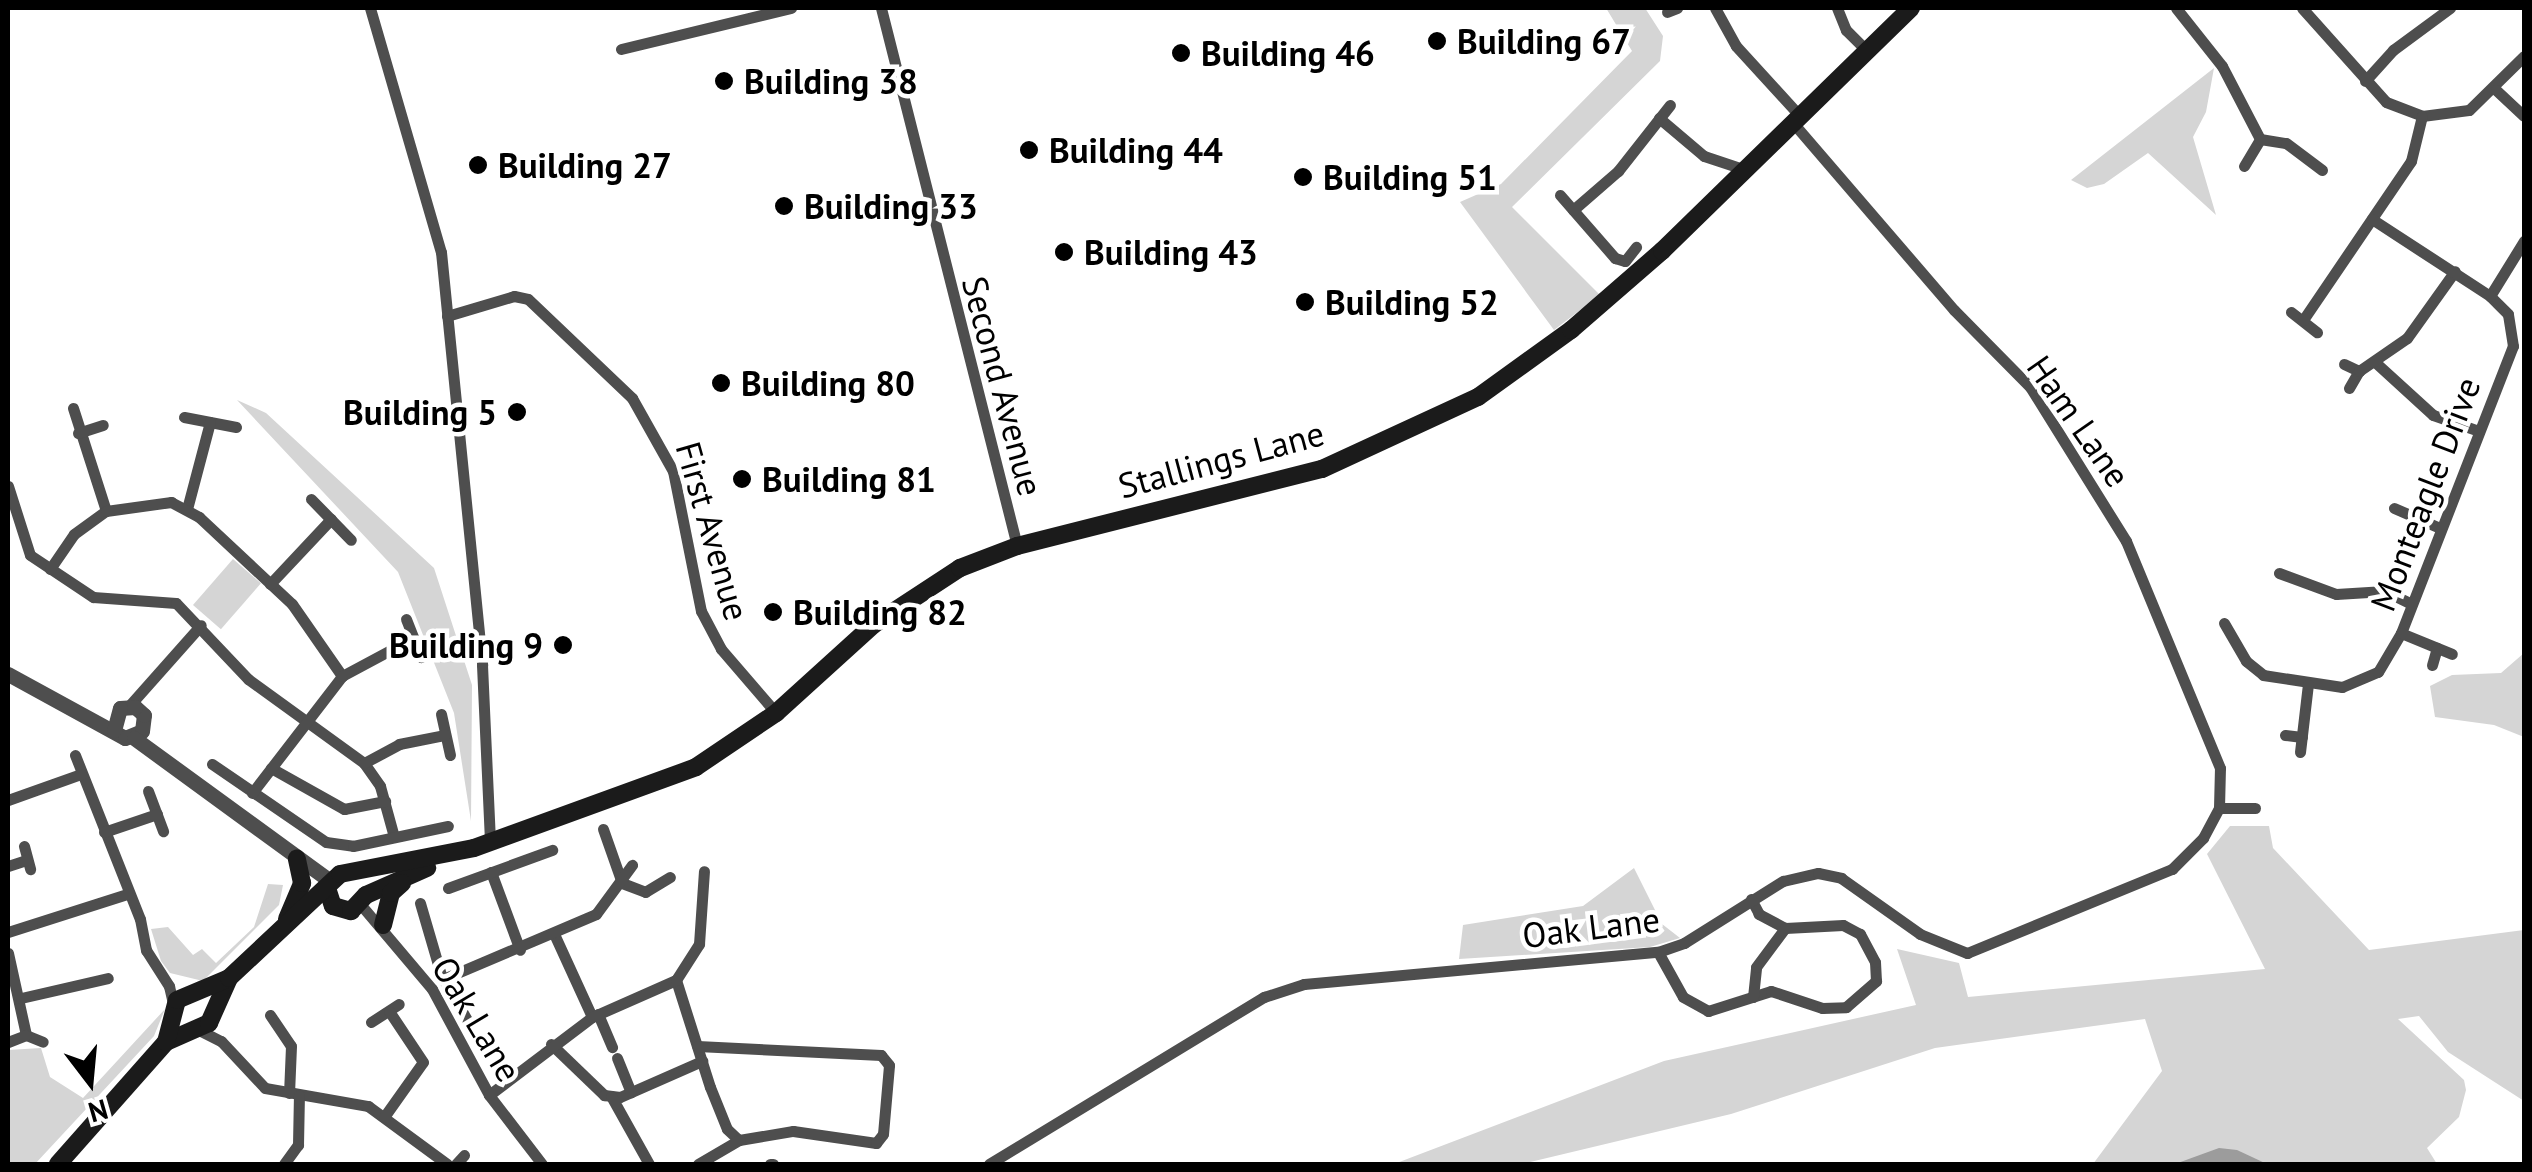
<!DOCTYPE html>
<style>
body{margin:0}
#map{position:relative;width:2532px;height:1172px;overflow:hidden;background:#fff;font-family:"PT Sans",sans-serif}
div>[style]{position:absolute}
[style*='--x']{left:calc(var(--x)*1px);top:calc(var(--y)*1px);width:calc(var(--w)*1px);rotate:calc(var(--a)*1deg)}
.green>*{inset:0;background:#d5d5d5;transform-origin:0 0}
.water>*{inset:0;background:#9c9c9c}
.minor>*{height:11px;margin:-5.5px;padding:0 5.5px;transform-origin:5.5px;border-radius:5.5px;background:#4e4e4e}
.tertiary>*{height:15px;margin:-7.5px;padding:0 7.5px;transform-origin:7.5px;border-radius:7.5px;background:#4e4e4e}
.secondary>*{height:18px;margin:-9px;padding:0 9px;transform-origin:9px;border-radius:9px;background:#1b1b1b}
.dots>*{width:28px;height:28px;translate:-50% -50%;box-sizing:border-box;border:5px solid #fff;border-radius:50%}
span{translate:-50% -50%;white-space:nowrap;text-align:center;line-height:1.15;-webkit-text-stroke:9px #fff;paint-order:stroke}
.poi-label{font-size:35px;color:#000;font-weight:700}
.left{translate:0 -50%;text-align:left}
.right{translate:-100% -50%;text-align:right}
.street-label{font-size:35px;color:#000}
.frame{position:absolute;inset:0;border:10px solid #000;pointer-events:none}
.north{position:absolute;left:40px;top:1032px;width:100px;height:100px;-webkit-text-stroke:8px #fff;paint-order:stroke;rotate:164deg;font-size:28px;font-weight:700;line-height:40px;text-align:center;color:#000}
.north::after{content:'';display:block;margin:auto;width:35px;height:45px;background:#000;clip-path:polygon(50% 0,100% 100%,50% 72%,0 100%)}
</style>
<div id="map">
<div class="green">
<div style="clip-path:polygon(1606px 8px,1645px 8px,1663px 36px,1660px 61px,1512px 207px,1600px 295px,1554px 330px,1460px 202px,1501px 184px,1632px 51px)"></div>
<div style="clip-path:polygon(2214px 68px,2206px 112px,2193px 137px,2216px 215px,2148px 153px,2104px 184px,2087px 188px,2071px 180px)"></div>
<div style="clip-path:polygon(237px 400px,266px 413px,434px 568px,472px 685px,471px 821px,454px 713px,398px 572px)"></div>
<div style="left:233px;top:559px;width:37px;height:61px;rotate:41deg"></div>
<div style="clip-path:polygon(2524px 653px,2524px 737px,2494px 725px,2435px 717px,2430px 686px,2452px 675px,2501px 673px)"></div>
<div style="clip-path:polygon(2230px 826px,2269px 826px,2273px 848px,2369px 950px,2524px 930px,2524px 1101px,2448px 1052px,2419px 1016px,2398px 1019px,2464px 1080px,2466px 1090px,2459px 1117px,2427px 1148px,2437px 1164px,2093px 1164px,2162px 1071px,2145px 1019px,1935px 1048px,1731px 1114px,1522px 1164px,1394px 1164px,1664px 1061px,1916px 1005px,1897px 949px,1959px 963px,1968px 997px,2265px 969px,2207px 854px)"></div>
<div style="clip-path:polygon(1634px 868px,1662px 924px,1680px 938px,1650px 947px,1459px 959px,1463px 925px,1583px 906px)"></div>
<div style="clip-path:polygon(268px 884px,283px 885px,279px 905px,203px 981px,170px 973px,161px 961px,151px 929px,168px 927px,193px 955px,202px 949px,216px 963px,254px 927px)"></div>
<div style="clip-path:polygon(165px 1009px,154px 1036px,35px 1164px,8px 1164px,8px 1050px,41px 1048px,50px 1077px,83px 1098px)"></div>
</div>
<div class="water">
<div style="clip-path:polygon(2219px 1148px,2237px 1150px,2267px 1164px,2175px 1164px)"></div>
</div>
<div class="minor">
<div style="--x:370;--y:8;--w:254;--a:73.8"></div>
<div style="--x:441;--y:252;--w:415;--a:84.3"></div>
<div style="--x:482;--y:665;--w:178;--a:87.4"></div>
<div style="--x:881;--y:8;--w:555;--a:75.81"></div>
<div style="--x:1715;--y:8;--w:43;--a:61.1"></div>
<div style="--x:1736;--y:46;--w:95;--a:47.6"></div>
<div style="--x:1837;--y:8;--w:24;--a:68"></div>
<div style="--x:1846;--y:30;--w:30;--a:45"></div>
<div style="--x:2176;--y:8;--w:74;--a:51.6"></div>
<div style="--x:2222;--y:66;--w:82;--a:62.5"></div>
<div style="--x:2302;--y:8;--w:126;--a:48.2"></div>
<div style="--x:2386;--y:102;--w:39;--a:21"></div>
<div style="--x:2422;--y:116;--w:47;--a:-7.3"></div>
<div style="--x:2469;--y:110;--w:77;--a:-44.5"></div>
<div style="--x:1667;--y:12;--w:11;--a:-22"></div>
<div style="--x:621;--y:49;--w:175;--a:-13.6"></div>
<div style="--x:2365;--y:81;--w:42;--a:-47.9"></div>
<div style="--x:2393;--y:50;--w:71;--a:-36.4"></div>
<div style="--x:2496;--y:90;--w:38;--a:43"></div>
<div style="--x:1659;--y:118;--w:59;--a:40.2"></div>
<div style="--x:1704;--y:156;--w:44;--a:18.4"></div>
<div style="--x:2244;--y:166;--w:31;--a:-59"></div>
<div style="--x:2260;--y:139;--w:26;--a:9"></div>
<div style="--x:2286;--y:143;--w:45;--a:36.9"></div>
<div style="--x:1560;--y:195;--w:84;--a:48.9"></div>
<div style="--x:1615;--y:258;--w:10;--a:17"></div>
<div style="--x:1625;--y:261;--w:18;--a:-52"></div>
<div style="--x:1573;--y:210;--w:60;--a:-40.9"></div>
<div style="--x:1618;--y:171;--w:84;--a:-51.8"></div>
<div style="--x:2490;--y:296;--w:65;--a:-58.3"></div>
<div style="--x:2291;--y:312;--w:33;--a:38"></div>
<div style="--x:447;--y:316;--w:70;--a:-16.6"></div>
<div style="--x:514;--y:296;--w:14;--a:12"></div>
<div style="--x:528;--y:299;--w:144;--a:43.6"></div>
<div style="--x:632;--y:398;--w:84;--a:60.7"></div>
<div style="--x:673;--y:471;--w:143;--a:78.7"></div>
<div style="--x:701;--y:611;--w:43;--a:62.2"></div>
<div style="--x:721;--y:649;--w:84;--a:49.3"></div>
<div style="--x:2303;--y:320;--w:192;--a:-55.8"></div>
<div style="--x:2411;--y:161;--w:46;--a:-76.3"></div>
<div style="--x:2376;--y:363;--w:77;--a:42.4"></div>
<div style="--x:2433;--y:415;--w:49;--a:19.2"></div>
<div style="--x:2344;--y:364;--w:17;--a:25"></div>
<div style="--x:2349;--y:388;--w:20;--a:-60"></div>
<div style="--x:2359;--y:371;--w:58;--a:-34.5"></div>
<div style="--x:2407;--y:338;--w:82;--a:-54.4"></div>
<div style="--x:73;--y:408;--w:108;--a:72.2"></div>
<div style="--x:184;--y:417;--w:53;--a:10.9"></div>
<div style="--x:78;--y:433;--w:26;--a:-18"></div>
<div style="--x:8;--y:486;--w:72;--a:72.3"></div>
<div style="--x:30;--y:555;--w:76;--a:33.7"></div>
<div style="--x:93;--y:597;--w:83;--a:4.1"></div>
<div style="--x:176;--y:603;--w:105;--a:46.5"></div>
<div style="--x:248;--y:679;--w:143;--a:35.9"></div>
<div style="--x:364;--y:763;--w:28;--a:55"></div>
<div style="--x:380;--y:786;--w:53;--a:74.6"></div>
<div style="--x:311;--y:499;--w:57;--a:45.7"></div>
<div style="--x:2394;--y:508;--w:50;--a:23.5"></div>
<div style="--x:187;--y:509;--w:90;--a:-75.2"></div>
<div style="--x:50;--y:569;--w:42;--a:-55.6"></div>
<div style="--x:74;--y:534;--w:39;--a:-36"></div>
<div style="--x:106;--y:511;--w:66;--a:-7.9"></div>
<div style="--x:171;--y:502;--w:32;--a:28"></div>
<div style="--x:199;--y:517;--w:127;--a:43.1"></div>
<div style="--x:292;--y:604;--w:88;--a:55.2"></div>
<div style="--x:2279;--y:573;--w:61;--a:20.2"></div>
<div style="--x:2336;--y:594;--w:49;--a:-3.5"></div>
<div style="--x:2385;--y:591;--w:28;--a:26"></div>
<div style="--x:270;--y:584;--w:89;--a:-46.8"></div>
<div style="--x:406;--y:619;--w:41;--a:68.5"></div>
<div style="--x:2224;--y:623;--w:44;--a:59.9"></div>
<div style="--x:2246;--y:661;--w:22;--a:39"></div>
<div style="--x:2263;--y:675;--w:80;--a:8.6"></div>
<div style="--x:2342;--y:687;--w:39;--a:-23"></div>
<div style="--x:2378;--y:672;--w:45;--a:-59.5"></div>
<div style="--x:2401;--y:633;--w:308;--a:-68.7"></div>
<div style="--x:2513;--y:346;--w:32;--a:-99"></div>
<div style="--x:2508;--y:314;--w:25;--a:-135"></div>
<div style="--x:2490;--y:296;--w:141;--a:-146.9"></div>
<div style="--x:2401;--y:633;--w:55;--a:22.4"></div>
<div style="--x:2432;--y:665;--w:18;--a:-74"></div>
<div style="--x:129;--y:706;--w:108;--a:-48.4"></div>
<div style="--x:441;--y:714;--w:42;--a:77.6"></div>
<div style="--x:2285;--y:735;--w:17;--a:7"></div>
<div style="--x:2300;--y:752;--w:68;--a:-83.3"></div>
<div style="--x:75;--y:755;--w:176;--a:68.4"></div>
<div style="--x:140;--y:919;--w:32;--a:79"></div>
<div style="--x:146;--y:950;--w:43;--a:57.4"></div>
<div style="--x:169;--y:986;--w:23;--a:77"></div>
<div style="--x:364;--y:763;--w:40;--a:-28"></div>
<div style="--x:399;--y:744;--w:47;--a:-11.1"></div>
<div style="--x:212;--y:764;--w:138;--a:34.4"></div>
<div style="--x:326;--y:842;--w:27;--a:8"></div>
<div style="--x:353;--y:846;--w:97;--a:-11.9"></div>
<div style="--x:271;--y:768;--w:84;--a:29.3"></div>
<div style="--x:344;--y:809;--w:42;--a:-11"></div>
<div style="--x:148;--y:791;--w:43;--a:69.4"></div>
<div style="--x:252;--y:793;--w:148;--a:-52.4"></div>
<div style="--x:342;--y:676;--w:81;--a:-28.2"></div>
<div style="--x:8;--y:800;--w:77;--a:-19.6"></div>
<div style="--x:2219;--y:808;--w:36;--a:0"></div>
<div style="--x:603;--y:829;--w:57;--a:70.6"></div>
<div style="--x:622;--y:883;--w:25;--a:21"></div>
<div style="--x:645;--y:892;--w:29;--a:-31"></div>
<div style="--x:104;--y:832;--w:56;--a:-18.8"></div>
<div style="--x:24;--y:846;--w:24;--a:75"></div>
<div style="--x:8;--y:866;--w:20;--a:-18"></div>
<div style="--x:491;--y:872;--w:83;--a:69.6"></div>
<div style="--x:448;--y:888;--w:111;--a:-20.1"></div>
<div style="--x:420;--y:903;--w:75;--a:73.7"></div>
<div style="--x:441;--y:975;--w:58;--a:59.9"></div>
<div style="--x:361;--y:905;--w:110;--a:49.8"></div>
<div style="--x:432;--y:989;--w:120;--a:61.7"></div>
<div style="--x:489;--y:1095;--w:87;--a:52.5"></div>
<div style="--x:8;--y:932;--w:125;--a:-17.7"></div>
<div style="--x:555;--y:936;--w:89;--a:65.4"></div>
<div style="--x:1658;--y:952;--w:51;--a:60.9"></div>
<div style="--x:1683;--y:997;--w:29;--a:29"></div>
<div style="--x:1708;--y:1011;--w:66;--a:-17.6"></div>
<div style="--x:1771;--y:991;--w:54;--a:18.4"></div>
<div style="--x:1822;--y:1008;--w:24;--a:-2"></div>
<div style="--x:1846;--y:1007;--w:40;--a:-41"></div>
<div style="--x:1876;--y:981;--w:19;--a:-93"></div>
<div style="--x:1875;--y:962;--w:32;--a:-118"></div>
<div style="--x:1860;--y:934;--w:19;--a:-152"></div>
<div style="--x:1843;--y:925;--w:58;--a:177"></div>
<div style="--x:1785;--y:928;--w:30;--a:-152"></div>
<div style="--x:1759;--y:914;--w:17;--a:-118"></div>
<div style="--x:8;--y:953;--w:84;--a:77.6"></div>
<div style="--x:443;--y:979;--w:166;--a:-23"></div>
<div style="--x:596;--y:914;--w:61;--a:-53.7"></div>
<div style="--x:676;--y:980;--w:112;--a:72.4"></div>
<div style="--x:710;--y:1087;--w:45;--a:68"></div>
<div style="--x:727;--y:1129;--w:16;--a:43"></div>
<div style="--x:739;--y:1140;--w:55;--a:-9.5"></div>
<div style="--x:793;--y:1131;--w:84;--a:8.2"></div>
<div style="--x:876;--y:1143;--w:11;--a:-52"></div>
<div style="--x:883;--y:1134;--w:69;--a:-85"></div>
<div style="--x:889;--y:1065;--w:13;--a:-129"></div>
<div style="--x:881;--y:1055;--w:184;--a:-177.2"></div>
<div style="--x:1753;--y:997;--w:30;--a:-84"></div>
<div style="--x:1756;--y:967;--w:49;--a:-53.4"></div>
<div style="--x:21;--y:998;--w:89;--a:-12.9"></div>
<div style="--x:598;--y:1014;--w:36;--a:67"></div>
<div style="--x:270;--y:1015;--w:37;--a:56"></div>
<div style="--x:291;--y:1046;--w:47;--a:92.4"></div>
<div style="--x:371;--y:1022;--w:33;--a:-33"></div>
<div style="--x:199;--y:1030;--w:25;--a:27"></div>
<div style="--x:221;--y:1041;--w:64;--a:46.9"></div>
<div style="--x:265;--y:1088;--w:105;--a:9.9"></div>
<div style="--x:368;--y:1106;--w:98;--a:36.3"></div>
<div style="--x:26;--y:1035;--w:18;--a:22"></div>
<div style="--x:479;--y:1041;--w:47;--a:53.6"></div>
<div style="--x:8;--y:1042;--w:19;--a:-21"></div>
<div style="--x:551;--y:1044;--w:74;--a:43.9"></div>
<div style="--x:604;--y:1095;--w:16;--a:7"></div>
<div style="--x:620;--y:1097;--w:90;--a:-23.7"></div>
<div style="--x:617;--y:1058;--w:37;--a:68"></div>
<div style="--x:489;--y:1095;--w:129;--a:-37.1"></div>
<div style="--x:592;--y:1017;--w:92;--a:-23.8"></div>
<div style="--x:676;--y:980;--w:43;--a:-57.4"></div>
<div style="--x:699;--y:944;--w:73;--a:-86.1"></div>
<div style="--x:611;--y:1096;--w:78;--a:60.8"></div>
<div style="--x:384;--y:1117;--w:67;--a:-54.7"></div>
<div style="--x:423;--y:1062;--w:61;--a:-123.7"></div>
<div style="--x:284;--y:1164;--w:24;--a:-54"></div>
<div style="--x:298;--y:1145;--w:50;--a:-88.9"></div>
<div style="--x:456;--y:1164;--w:12;--a:-48"></div>
<div style="--x:698;--y:1164;--w:48;--a:-30.3"></div>
<div style="--x:770;--y:1164;--w:3;--a:0"></div>
<div style="--x:989;--y:1164;--w:322;--a:-31.3"></div>
<div style="--x:1264;--y:997;--w:42;--a:-18"></div>
<div style="--x:1304;--y:984;--w:355;--a:-5.2"></div>
<div style="--x:1658;--y:952;--w:28;--a:-19"></div>
<div style="--x:1684;--y:943;--w:117;--a:-32.1"></div>
<div style="--x:1783;--y:881;--w:36;--a:-13"></div>
<div style="--x:1818;--y:873;--w:24;--a:12"></div>
<div style="--x:1841;--y:878;--w:97;--a:35.3"></div>
<div style="--x:1920;--y:934;--w:51;--a:22"></div>
<div style="--x:1967;--y:953;--w:222;--a:-22.3"></div>
<div style="--x:2172;--y:869;--w:44;--a:-45"></div>
<div style="--x:2203;--y:838;--w:34;--a:-62"></div>
<div style="--x:2219;--y:808;--w:40;--a:-88.6"></div>
<div style="--x:2220;--y:768;--w:246;--a:-112.5"></div>
<div style="--x:2126;--y:541;--w:181;--a:-121.9"></div>
<div style="--x:2030;--y:387;--w:108;--a:-134.6"></div>
<div style="--x:1954;--y:310;--w:247;--a:-130.7"></div>
</div>
<div class="tertiary">
<div style="--x:8;--y:674;--w:133;--a:28.7"></div>
<div style="--x:125;--y:738;--w:18;--a:-22"></div>
<div style="--x:142;--y:731;--w:16;--a:-83"></div>
<div style="--x:144;--y:715;--w:12;--a:-138"></div>
<div style="--x:135;--y:707;--w:15;--a:176"></div>
<div style="--x:120;--y:708;--w:23;--a:105"></div>
<div style="--x:134;--y:738;--w:243;--a:36.1"></div>
</div>
<div class="secondary">
<div style="--x:327;--y:888;--w:19;--a:72"></div>
<div style="--x:333;--y:906;--w:19;--a:16"></div>
<div style="--x:351;--y:911;--w:22;--a:-47"></div>
<div style="--x:366;--y:895;--w:67;--a:-23.9"></div>
<div style="--x:287;--y:919;--w:39;--a:-67"></div>
<div style="--x:302;--y:883;--w:25;--a:-102"></div>
<div style="--x:383;--y:925;--w:33;--a:-76"></div>
<div style="--x:391;--y:893;--w:15;--a:-42"></div>
<div style="--x:166;--y:1042;--w:47;--a:-23.8"></div>
<div style="--x:209;--y:1023;--w:49;--a:-66"></div>
<div style="--x:58;--y:1164;--w:163;--a:-48.5"></div>
<div style="--x:166;--y:1042;--w:43;--a:-75.3"></div>
<div style="--x:177;--y:1000;--w:56;--a:-22.9"></div>
<div style="--x:229;--y:978;--w:152;--a:-43.1"></div>
<div style="--x:340;--y:874;--w:136;--a:-11"></div>
<div style="--x:474;--y:848;--w:236;--a:-20"></div>
<div style="--x:696;--y:767;--w:97;--a:-34"></div>
<div style="--x:776;--y:713;--w:131;--a:-42.2"></div>
<div style="--x:873;--y:625;--w:104;--a:-33.2"></div>
<div style="--x:960;--y:568;--w:61;--a:-21.1"></div>
<div style="--x:1017;--y:546;--w:315;--a:-14.2"></div>
<div style="--x:1322;--y:469;--w:172;--a:-24.8"></div>
<div style="--x:1478;--y:397;--w:115;--a:-35.8"></div>
<div style="--x:1571;--y:330;--w:121;--a:-41"></div>
<div style="--x:1662;--y:251;--w:348;--a:-44.3"></div>
</div>
<div class="dots">
<div style="left:1437px;top:41px;background:#000"></div>
<div style="left:1181px;top:53px;background:#000"></div>
<div style="left:724px;top:81px;background:#000"></div>
<div style="left:1029px;top:150px;background:#000"></div>
<div style="left:478px;top:165px;background:#000"></div>
<div style="left:1303px;top:177px;background:#000"></div>
<div style="left:784px;top:206px;background:#000"></div>
<div style="left:1064px;top:252px;background:#000"></div>
<div style="left:1305px;top:302px;background:#000"></div>
<div style="left:721px;top:383px;background:#000"></div>
<div style="left:517px;top:412px;background:#000"></div>
<div style="left:742px;top:479px;background:#000"></div>
<div style="left:773px;top:612px;background:#000"></div>
<div style="left:563px;top:645px;background:#000"></div>
</div>
<div class="poi-label">
<span class="left" style="left:1457px;top:41px">Building 67</span>
<span class="left" style="left:1201px;top:53px">Building 46</span>
<span class="left" style="left:744px;top:81px">Building 38</span>
<span class="left" style="left:1049px;top:150px">Building 44</span>
<span class="left" style="left:498px;top:165px">Building 27</span>
<span class="left" style="left:1323px;top:177px">Building 51</span>
<span class="left" style="left:804px;top:206px">Building 33</span>
<span class="left" style="left:1084px;top:252px">Building 43</span>
<span class="left" style="left:1325px;top:302px">Building 52</span>
<span class="left" style="left:741px;top:383px">Building 80</span>
<span class="right" style="left:497px;top:412px">Building 5</span>
<span class="left" style="left:762px;top:479px">Building 81</span>
<span class="left" style="left:793px;top:612px">Building 82</span>
<span class="right" style="left:543px;top:645px">Building 9</span>
</div>
<div class="street-label">
<span style="left:1003px;top:386px;rotate:75deg">Second Avenue</span>
<span style="left:2079px;top:421px;rotate:55deg">Ham Lane</span>
<span style="left:1221px;top:459px;rotate:-15deg">Stallings Lane</span>
<span style="left:2425px;top:494px;rotate:-69deg">Monteagle Drive</span>
<span style="left:713px;top:531px;rotate:74deg">First Avenue</span>
<span style="left:1591px;top:927px;rotate:-7deg">Oak Lane</span>
<span style="left:477px;top:1019px;rotate:59deg">Oak Lane</span>
</div>
<div class="frame"></div>
<div class="north">N</div>
</div>
